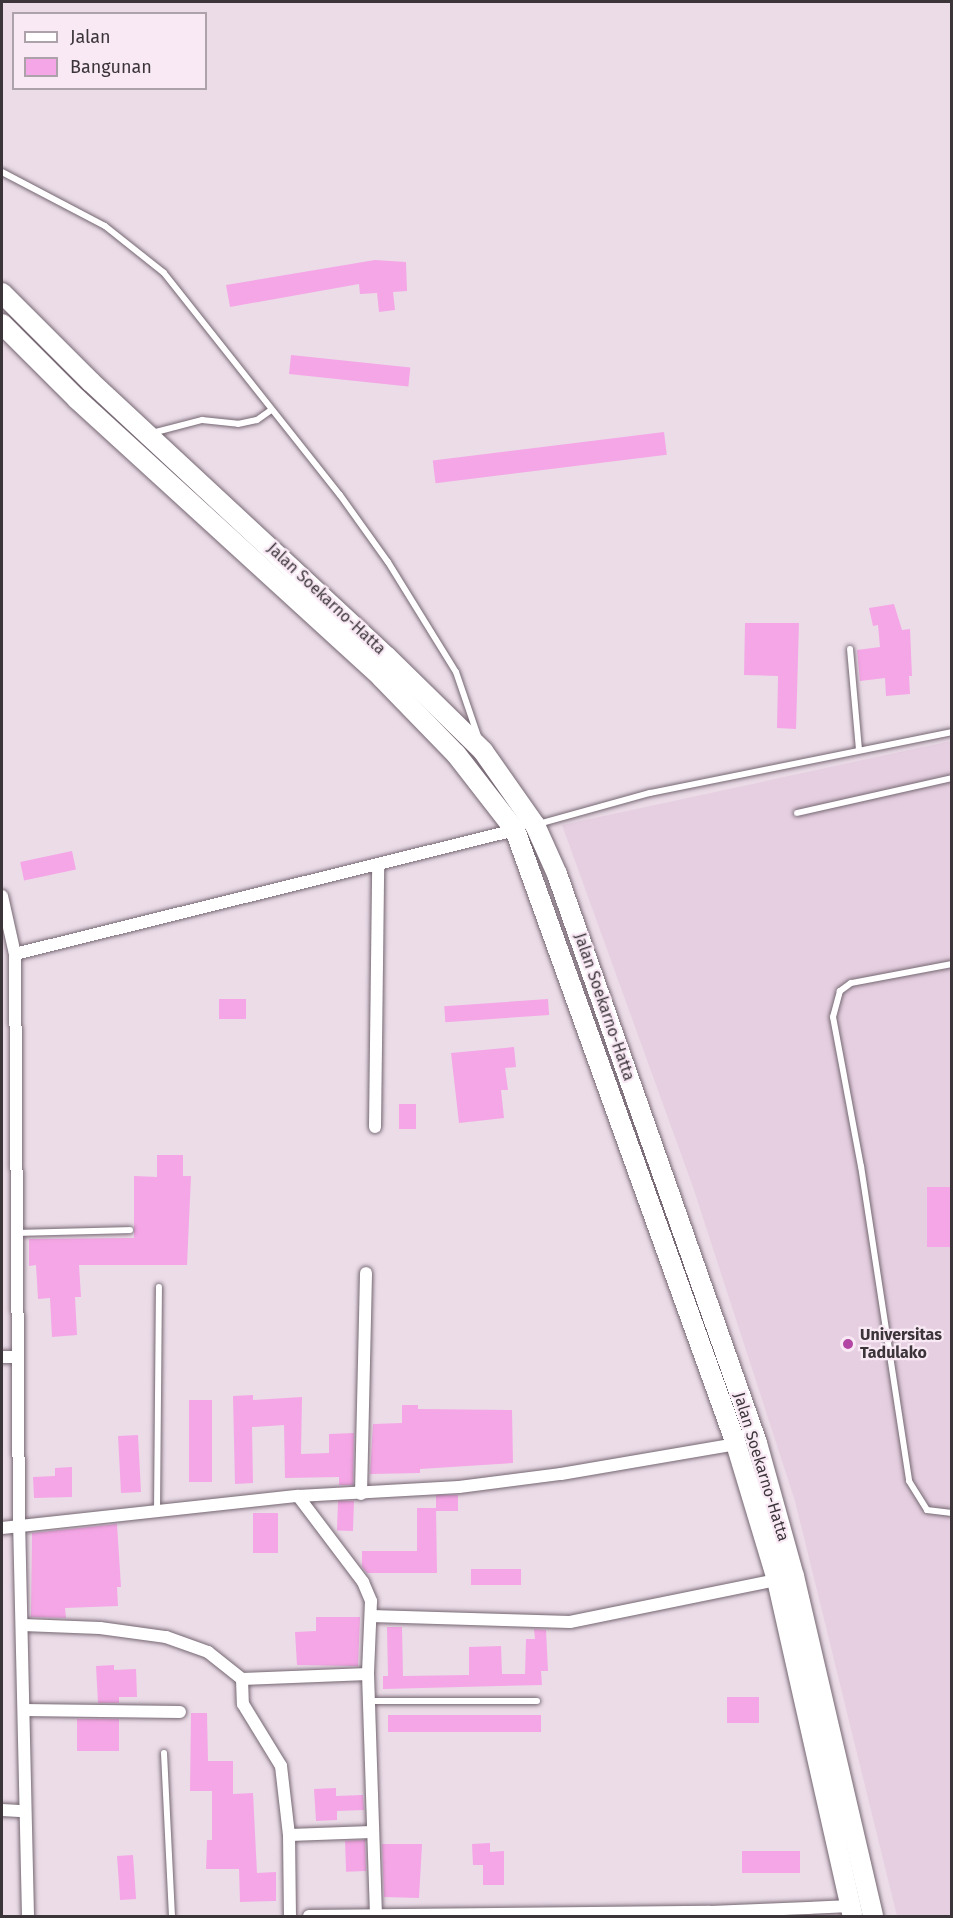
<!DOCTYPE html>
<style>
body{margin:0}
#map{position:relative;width:953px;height:1918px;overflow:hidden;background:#ebdce8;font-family:"Fira Sans",sans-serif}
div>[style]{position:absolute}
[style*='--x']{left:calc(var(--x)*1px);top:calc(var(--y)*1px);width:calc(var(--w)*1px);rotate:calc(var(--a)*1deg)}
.built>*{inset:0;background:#e5cfe0}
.building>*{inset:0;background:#f5a6e6;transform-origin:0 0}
.roads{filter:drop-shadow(0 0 2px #756772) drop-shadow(0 0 2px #756772)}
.lane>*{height:6px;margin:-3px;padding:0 3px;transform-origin:3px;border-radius:3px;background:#fff}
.street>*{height:12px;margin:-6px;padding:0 6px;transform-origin:6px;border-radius:6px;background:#fff}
.primary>*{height:20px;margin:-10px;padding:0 10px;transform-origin:10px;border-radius:10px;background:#fff}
.dots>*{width:16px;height:16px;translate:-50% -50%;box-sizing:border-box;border:3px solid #f9e9f5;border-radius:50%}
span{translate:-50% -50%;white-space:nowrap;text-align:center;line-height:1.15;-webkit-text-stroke:4.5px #f9e9f5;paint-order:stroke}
.street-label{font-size:16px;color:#3b3539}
.poi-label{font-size:16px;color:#3b3539;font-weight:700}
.left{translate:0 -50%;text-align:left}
.frame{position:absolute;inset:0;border:3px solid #3b3539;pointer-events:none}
.legend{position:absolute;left:12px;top:12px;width:195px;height:78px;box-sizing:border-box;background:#f9e9f5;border:2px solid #ada1aa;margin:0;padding:8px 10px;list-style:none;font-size:18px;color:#3b3539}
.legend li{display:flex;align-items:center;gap:12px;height:30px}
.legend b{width:30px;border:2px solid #ada1aa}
</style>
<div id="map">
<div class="built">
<div style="clip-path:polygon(951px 741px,951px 1916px,897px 1916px,795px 1501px,693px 1187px,562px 825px)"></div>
</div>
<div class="building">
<div style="clip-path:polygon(375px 260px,406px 262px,407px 291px,393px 292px,395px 310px,379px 312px,377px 293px,360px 294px,359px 284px,230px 307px,226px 285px)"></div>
<div style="left:291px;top:355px;width:120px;height:19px;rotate:6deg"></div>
<div style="left:664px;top:432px;width:23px;height:233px;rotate:83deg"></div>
<div style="clip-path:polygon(894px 604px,902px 630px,910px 629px,912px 676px,909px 676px,910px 694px,886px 696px,885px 678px,860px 681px,857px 650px,880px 647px,878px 625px,873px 626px,869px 608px)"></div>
<div style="clip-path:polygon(745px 623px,799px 623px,796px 729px,777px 728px,778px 676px,744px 675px)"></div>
<div style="left:72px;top:851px;width:19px;height:53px;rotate:78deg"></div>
<div style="left:219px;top:999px;width:27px;height:20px"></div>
<div style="left:548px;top:999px;width:16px;height:104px;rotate:86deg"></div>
<div style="clip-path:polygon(514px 1047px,516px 1067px,505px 1068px,508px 1090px,501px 1090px,504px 1118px,459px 1123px,451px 1053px)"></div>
<div style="left:399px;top:1104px;width:17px;height:25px"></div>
<div style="clip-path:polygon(157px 1155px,183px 1155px,183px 1176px,191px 1176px,187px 1265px,79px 1265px,81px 1297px,75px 1297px,77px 1335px,52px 1337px,50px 1298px,38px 1299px,36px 1265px,29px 1266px,29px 1239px,134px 1238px,134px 1176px,157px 1177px)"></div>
<div style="left:927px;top:1187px;width:24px;height:60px"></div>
<div style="clip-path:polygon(253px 1395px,253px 1400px,302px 1397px,301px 1454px,329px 1453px,329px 1434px,354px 1433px,353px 1485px,339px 1485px,339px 1477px,285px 1478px,284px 1425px,252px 1427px,253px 1483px,235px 1484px,233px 1396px)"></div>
<div style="left:189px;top:1400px;width:23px;height:82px"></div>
<div style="clip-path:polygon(402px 1405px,418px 1405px,418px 1409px,512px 1410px,513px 1463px,420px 1469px,420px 1473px,370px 1474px,373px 1424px,402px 1423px)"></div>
<div style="left:138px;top:1435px;width:57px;height:20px;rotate:87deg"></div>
<div style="clip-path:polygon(72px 1467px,72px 1497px,34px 1498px,33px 1477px,55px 1476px,55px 1468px)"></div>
<div style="left:458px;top:1495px;width:16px;height:22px;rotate:90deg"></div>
<div style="left:354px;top:1501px;width:30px;height:16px;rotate:92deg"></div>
<div style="clip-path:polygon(417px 1508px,436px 1508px,437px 1573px,367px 1573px,362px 1567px,362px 1551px,417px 1551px)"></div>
<div style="left:253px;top:1513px;width:25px;height:40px"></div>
<div style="clip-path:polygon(117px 1524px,121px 1587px,117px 1587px,118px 1606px,65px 1608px,66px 1618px,31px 1617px,32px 1533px)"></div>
<div style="left:471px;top:1569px;width:50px;height:16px"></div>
<div style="clip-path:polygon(316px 1617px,360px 1617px,358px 1666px,297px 1665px,295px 1632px,316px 1631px)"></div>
<div style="clip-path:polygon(387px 1627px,402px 1627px,403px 1676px,469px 1675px,469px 1647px,501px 1646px,502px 1674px,525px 1674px,526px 1639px,535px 1639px,534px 1629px,546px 1630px,548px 1671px,541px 1671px,542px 1685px,383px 1689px,383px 1676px,388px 1676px)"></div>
<div style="clip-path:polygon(114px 1665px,114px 1670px,136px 1669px,137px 1697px,119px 1697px,119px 1703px,98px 1703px,96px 1666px)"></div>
<div style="left:759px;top:1697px;width:26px;height:32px;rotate:90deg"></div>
<div style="clip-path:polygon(191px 1713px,207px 1713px,208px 1761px,233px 1761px,233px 1794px,253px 1793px,257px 1873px,276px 1872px,276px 1901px,240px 1902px,239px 1869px,206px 1869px,207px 1840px,212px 1840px,212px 1791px,190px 1791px)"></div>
<div style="left:541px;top:1715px;width:17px;height:153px;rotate:90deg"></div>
<div style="left:77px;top:1719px;width:42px;height:32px"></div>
<div style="clip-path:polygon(336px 1788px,336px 1796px,363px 1795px,364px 1810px,337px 1811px,337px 1820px,316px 1821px,314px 1789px)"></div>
<div style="left:365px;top:1840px;width:31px;height:20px;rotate:88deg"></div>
<div style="clip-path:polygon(490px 1843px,490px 1852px,504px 1851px,504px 1885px,483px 1885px,483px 1865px,473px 1865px,472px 1844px)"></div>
<div style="clip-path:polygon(382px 1844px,422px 1844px,419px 1898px,384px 1897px)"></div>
<div style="left:742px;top:1851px;width:58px;height:22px"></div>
<div style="left:133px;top:1855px;width:44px;height:16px;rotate:86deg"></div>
</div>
<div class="roads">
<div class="lane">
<div style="--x:2;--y:172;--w:116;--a:27.7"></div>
<div style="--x:105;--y:226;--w:75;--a:38.5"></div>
<div style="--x:164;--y:273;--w:283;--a:51.6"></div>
<div style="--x:340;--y:495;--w:82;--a:54.4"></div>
<div style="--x:388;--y:562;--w:129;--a:58.3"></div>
<div style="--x:456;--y:672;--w:71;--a:71.1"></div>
<div style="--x:152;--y:433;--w:52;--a:-14.6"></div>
<div style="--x:202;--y:420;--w:36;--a:6"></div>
<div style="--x:238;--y:424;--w:19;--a:-12"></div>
<div style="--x:257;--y:420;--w:16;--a:-35"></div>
<div style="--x:850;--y:649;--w:101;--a:84.9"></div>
<div style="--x:797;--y:813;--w:159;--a:-12.7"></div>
<div style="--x:538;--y:824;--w:116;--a:-15.5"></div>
<div style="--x:650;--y:793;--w:308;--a:-11.4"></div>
<div style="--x:952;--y:964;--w:103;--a:169.3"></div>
<div style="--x:851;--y:983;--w:14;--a:144"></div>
<div style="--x:840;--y:991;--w:27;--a:105"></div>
<div style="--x:833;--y:1017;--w:152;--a:79.4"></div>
<div style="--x:861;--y:1166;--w:319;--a:81.3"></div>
<div style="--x:909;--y:1481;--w:34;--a:58"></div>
<div style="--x:927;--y:1510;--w:25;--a:7"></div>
<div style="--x:18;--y:1233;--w:112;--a:-1.5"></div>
<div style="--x:157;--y:1511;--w:224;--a:-89.5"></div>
<div style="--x:369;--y:1701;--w:168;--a:0"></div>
<div style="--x:164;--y:1753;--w:163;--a:87.2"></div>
</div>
<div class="street">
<div style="--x:2;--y:896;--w:59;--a:77.4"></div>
<div style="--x:375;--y:1127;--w:262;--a:-89.3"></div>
<div style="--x:2;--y:1357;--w:15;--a:0"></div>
<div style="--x:361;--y:1494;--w:221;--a:-88.7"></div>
<div style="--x:298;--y:1496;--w:108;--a:52.9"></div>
<div style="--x:363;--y:1582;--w:21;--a:67"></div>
<div style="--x:371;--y:1601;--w:73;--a:92.4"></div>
<div style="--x:368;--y:1674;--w:240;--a:88.1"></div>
<div style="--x:2;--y:1528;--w:298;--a:-6.2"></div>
<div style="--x:298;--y:1496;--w:161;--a:-3.2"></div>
<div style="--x:459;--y:1487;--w:103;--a:-7.3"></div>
<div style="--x:561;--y:1474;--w:178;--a:-9.7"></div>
<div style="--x:371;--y:1616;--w:199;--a:1.7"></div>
<div style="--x:570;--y:1622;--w:215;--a:-11.5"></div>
<div style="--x:23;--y:1625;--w:77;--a:2.2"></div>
<div style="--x:100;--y:1628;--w:67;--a:7.8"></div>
<div style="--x:166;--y:1637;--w:45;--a:19.7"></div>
<div style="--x:208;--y:1652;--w:43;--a:38.5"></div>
<div style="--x:242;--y:1679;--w:126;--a:-2.3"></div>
<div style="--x:242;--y:1679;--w:25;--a:88"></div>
<div style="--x:243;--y:1704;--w:73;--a:58.5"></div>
<div style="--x:281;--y:1766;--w:69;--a:83.4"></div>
<div style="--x:289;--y:1835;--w:81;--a:89.3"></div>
<div style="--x:24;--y:1710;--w:156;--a:0.7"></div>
<div style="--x:2;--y:1810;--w:22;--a:3"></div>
<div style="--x:289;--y:1835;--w:83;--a:-2.1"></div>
<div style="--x:28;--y:1916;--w:390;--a:-91.3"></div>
<div style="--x:19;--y:1526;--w:572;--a:-90.4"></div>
<div style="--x:15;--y:954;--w:519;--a:-13.93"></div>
<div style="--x:309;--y:1916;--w:401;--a:-0.6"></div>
<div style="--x:710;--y:1912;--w:141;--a:-2.4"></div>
</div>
<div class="primary">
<div style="--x:2;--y:293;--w:126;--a:45"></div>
<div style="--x:91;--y:382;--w:403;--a:42.9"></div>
<div style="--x:386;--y:656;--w:136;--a:44.4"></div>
<div style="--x:483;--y:751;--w:90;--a:54.9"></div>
<div style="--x:535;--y:825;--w:54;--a:65.8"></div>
<div style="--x:557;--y:874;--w:603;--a:70.63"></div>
<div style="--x:757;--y:1443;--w:138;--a:74.5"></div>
<div style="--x:794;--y:1576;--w:349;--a:76.9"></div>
<div style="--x:2;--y:324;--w:106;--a:45"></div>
<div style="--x:77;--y:399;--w:412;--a:42.4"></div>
<div style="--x:381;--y:677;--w:107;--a:45.8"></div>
<div style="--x:456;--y:754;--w:96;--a:52.2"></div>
<div style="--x:515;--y:830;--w:653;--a:70.2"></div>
<div style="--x:736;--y:1444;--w:142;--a:73.2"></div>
<div style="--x:777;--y:1580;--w:344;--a:77.3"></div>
</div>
</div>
<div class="dots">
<div style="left:848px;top:1344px;background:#b345a4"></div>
</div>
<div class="street-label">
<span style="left:326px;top:599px;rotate:43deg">Jalan Soekarno-Hatta</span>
<span style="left:604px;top:1007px;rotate:71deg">Jalan Soekarno-Hatta</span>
<span style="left:761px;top:1467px;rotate:73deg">Jalan Soekarno-Hatta</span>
</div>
<div class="poi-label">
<span class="left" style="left:860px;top:1344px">Universitas<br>Tadulako</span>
</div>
<div class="frame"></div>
<ul class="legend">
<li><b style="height:8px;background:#fff"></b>Jalan</li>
<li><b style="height:16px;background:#f5a6e6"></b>Bangunan</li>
</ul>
</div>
